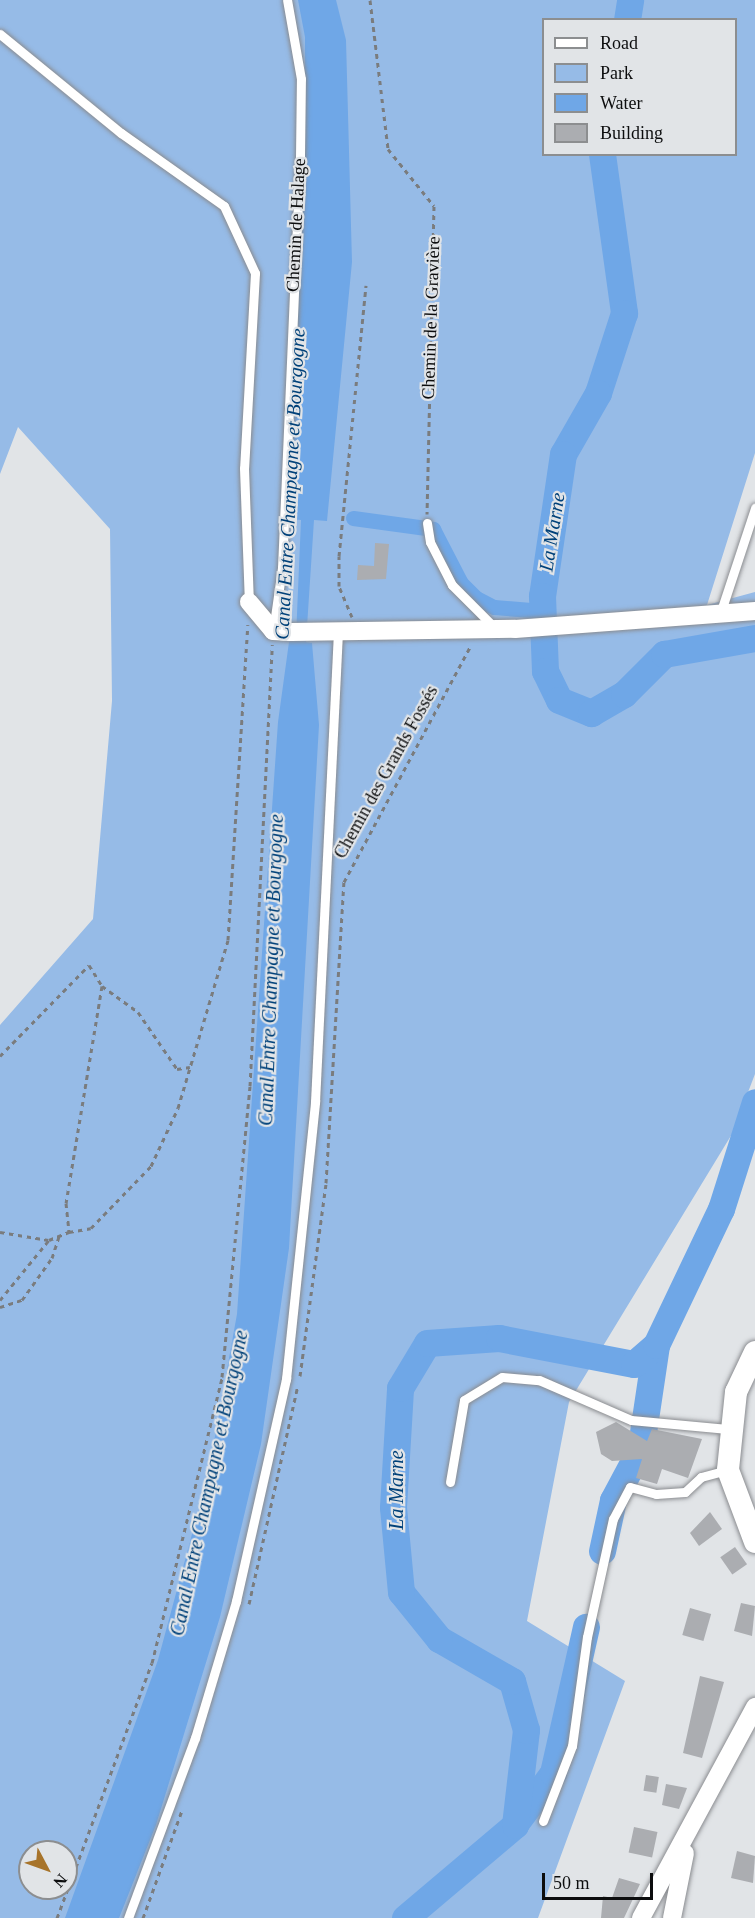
<!DOCTYPE html>
<meta charset="utf-8">
<style>
body{margin:0}
#map{position:relative;width:755px;height:1918px;overflow:hidden;background:#e1e4e7;font-family:"Times New Roman",serif}
div>[style]{position:absolute}
[style*='--x']{left:calc(var(--x)*1px);top:calc(var(--y)*1px);width:calc(var(--w)*1px);rotate:calc(var(--a)*1deg)}
.green>*{inset:0;background:#96bbe7}
.water>*{inset:0;background:#6fa7e7}
.canal>*{height:15px;margin:-7.5px;padding:0 7.5px;transform-origin:7.5px;border-radius:7.5px;background:#6fa7e7}
.river>*{height:27px;margin:-13.5px;padding:0 13.5px;transform-origin:13.5px;border-radius:13.5px;background:#6fa7e7}
.building>*{inset:0;background:#abadb1;transform-origin:0 0}
.path>*{height:3px;margin-top:-1.5px;transform-origin:0;background:repeating-linear-gradient(90deg,#7a7c7e 0 4.5px,transparent 0 9px)}
.roads{filter:drop-shadow(0 0 2px #8a8c90) drop-shadow(0 0 2px #8a8c90)}
.service>*{height:9px;margin:-4.5px;padding:0 4.5px;transform-origin:4.5px;border-radius:4.5px;background:#fff}
.minor>*{height:18px;margin:-9px;padding:0 9px;transform-origin:9px;border-radius:9px;background:#fff}
.tertiary>*{height:22px;margin:-11px;padding:0 11px;transform-origin:11px;border-radius:11px;background:#fff}
span{translate:-50% -50%;white-space:nowrap;text-align:center;line-height:1.15;-webkit-text-stroke:4.5px #e1e4e7;paint-order:stroke}
.street-label{font-size:18px;color:#0c0d0e}
.water-label{font-size:20px;color:#004179;font-style:italic}
.legend{position:absolute;left:542px;top:18px;width:195px;height:138px;box-sizing:border-box;background:#e1e4e7;border:2px solid #8c8e90;margin:0;padding:8px 10px;list-style:none;font-size:18px;color:#0c0d0e}
.legend li{display:flex;align-items:center;gap:12px;height:30px}
.legend b{width:30px;border:2px solid #8c8e90}
.north{position:absolute;left:18px;top:1840px;width:60px;height:60px;box-sizing:border-box;background:#e1e4e7;border:2px solid #8c8e90;border-radius:50%;rotate:131deg;font-size:16px;font-weight:700;line-height:24px;text-align:center;color:#0c0d0e}
.north::after{content:'';display:block;margin:auto;width:21px;height:27px;background:#a7742b;clip-path:polygon(50% 0,100% 100%,50% 72%,0 100%)}
.scale{position:absolute;left:542px;top:1873px;width:111px;height:27px;box-sizing:border-box;border:3px solid #0c0d0e;border-top:0;padding-left:8px;font-size:18px;line-height:21px;white-space:nowrap;color:#0c0d0e;-webkit-text-stroke:4px #e1e4e7;paint-order:stroke}
</style>
<div id="map">
<div class="green">
<div style="clip-path:polygon(evenodd,0 0,755px 0,755px 453px,707px 605px,755px 592px,755px 1074px,732px 1134px,569px 1402px,527px 1621px,625px 1681px,538px 1918px,0 1918px,0 1025px,93px 919px,112px 701px,110px 529px,18px 427px,0 474px,0 0,544px 20px,736px 20px,736px 154px,544px 154px,544px 20px,0 0,30px 1852px,66px 1852px,66px 1888px,30px 1888px,30px 1852px)"></div>
</div>
<div class="water">
<div style="clip-path:polygon(298px 0,336px 0,346px 40px,352px 262px,327px 521px,314px 520px,306px 642px,312px 643px,319px 725px,289px 1248px,261px 1444px,220px 1617px,156px 1825px,119px 1918px,65px 1918px,158px 1660px,208px 1475px,237px 1314px,278px 722px,289px 642px,296px 637px,301px 520px,291px 519px,289px 476px,305px 120px,305px 37px)"></div>
</div>
<div class="canal">
<div style="--x:353;--y:518;--w:81;--a:7.8"></div>
<div style="--x:433;--y:529;--w:61;--a:62.6"></div>
<div style="--x:461;--y:583;--w:21;--a:45"></div>
<div style="--x:476;--y:598;--w:20;--a:27"></div>
<div style="--x:494;--y:607;--w:49;--a:4.7"></div>
</div>
<div class="river">
<div style="--x:627;--y:20;--w:20;--a:-81"></div>
<div style="--x:602;--y:154;--w:161;--a:82.1"></div>
<div style="--x:624;--y:313;--w:84;--a:108"></div>
<div style="--x:598;--y:393;--w:70;--a:119.8"></div>
<div style="--x:563;--y:454;--w:144;--a:98.4"></div>
<div style="--x:542;--y:596;--w:75;--a:87.7"></div>
<div style="--x:545;--y:671;--w:32;--a:64"></div>
<div style="--x:559;--y:700;--w:35;--a:22"></div>
<div style="--x:591;--y:713;--w:38;--a:-30"></div>
<div style="--x:624;--y:694;--w:57;--a:-45"></div>
<div style="--x:664;--y:654;--w:92;--a:-10"></div>
<div style="--x:642;--y:1439;--w:95;--a:-81.5"></div>
<div style="--x:602;--y:1551;--w:52;--a:-77.8"></div>
<div style="--x:613;--y:1500;--w:49;--a:-61.9"></div>
<div style="--x:515;--y:1824;--w:64;--a:-53.3"></div>
<div style="--x:553;--y:1773;--w:150;--a:-77.3"></div>
<div style="--x:405;--y:1918;--w:144;--a:-40.2"></div>
<div style="--x:515;--y:1825;--w:96;--a:-83.4"></div>
<div style="--x:526;--y:1730;--w:51;--a:-105.9"></div>
<div style="--x:512;--y:1681;--w:84;--a:-150.1"></div>
<div style="--x:439;--y:1639;--w:60;--a:-129"></div>
<div style="--x:401;--y:1592;--w:85;--a:-95.4"></div>
<div style="--x:393;--y:1507;--w:119;--a:-86.6"></div>
<div style="--x:400;--y:1388;--w:52;--a:-59"></div>
<div style="--x:427;--y:1343;--w:72;--a:-4"></div>
<div style="--x:499;--y:1338;--w:137;--a:10.9"></div>
<div style="--x:634;--y:1364;--w:29;--a:-41"></div>
<div style="--x:656;--y:1345;--w:151;--a:-64.5"></div>
<div style="--x:721;--y:1209;--w:112;--a:-72.4"></div>
</div>
<div class="building">
<div style="clip-path:polygon(375px 543px,389px 544px,386px 579px,357px 580px,358px 565px,374px 566px)"></div>
<div style="clip-path:polygon(616px 1422px,647px 1441px,652px 1429px,702px 1439px,688px 1478px,662px 1469px,657px 1484px,636px 1478px,642px 1459px,612px 1461px,601px 1454px,596px 1432px)"></div>
<div style="clip-path:polygon(710px 1512px,722px 1529px,699px 1546px,690px 1533px)"></div>
<div style="left:735px;top:1547px;width:21px;height:18px;rotate:55deg"></div>
<div style="clip-path:polygon(741px 1603px,755px 1606px,752px 1636px,734px 1631px)"></div>
<div style="left:690px;top:1608px;width:22px;height:28px;rotate:16deg"></div>
<div style="clip-path:polygon(700px 1676px,724px 1682px,702px 1758px,683px 1753px)"></div>
<div style="left:646px;top:1775px;width:13px;height:16px;rotate:9deg"></div>
<div style="clip-path:polygon(666px 1784px,687px 1788px,679px 1809px,662px 1805px)"></div>
<div style="left:634px;top:1827px;width:24px;height:26px;rotate:12deg"></div>
<div style="clip-path:polygon(737px 1851px,755px 1856px,753px 1883px,731px 1878px)"></div>
<div style="clip-path:polygon(619px 1878px,640px 1884px,624px 1918px,601px 1918px,603px 1896px,612px 1898px)"></div>
</div>
<div class="path">
<div style="--x:370;--y:0;--w:150;--a:83.1"></div>
<div style="--x:388;--y:149;--w:73;--a:51.1"></div>
<div style="--x:434;--y:206;--w:308;--a:91.3"></div>
<div style="--x:352;--y:617;--w:34;--a:-113"></div>
<div style="--x:339;--y:586;--w:30;--a:-90"></div>
<div style="--x:339;--y:556;--w:272;--a:-84.3"></div>
<div style="--x:102;--y:986;--w:220;--a:99.4"></div>
<div style="--x:66;--y:1203;--w:29;--a:84"></div>
<div style="--x:69;--y:1232;--w:22;--a:-10"></div>
<div style="--x:91;--y:1228;--w:86;--a:-45.9"></div>
<div style="--x:151;--y:1166;--w:64;--a:-65"></div>
<div style="--x:178;--y:1108;--w:175;--a:-73.4"></div>
<div style="--x:228;--y:940;--w:316;--a:-86.4"></div>
<div style="--x:0;--y:1056;--w:127;--a:-45.6"></div>
<div style="--x:89;--y:965;--w:25;--a:58"></div>
<div style="--x:102;--y:986;--w:44;--a:35.8"></div>
<div style="--x:138;--y:1012;--w:69;--a:55.6"></div>
<div style="--x:177;--y:1069;--w:13;--a:-9"></div>
<div style="--x:0;--y:1232;--w:49;--a:9.5"></div>
<div style="--x:0;--y:1300;--w:77;--a:-50.8"></div>
<div style="--x:49;--y:1240;--w:22;--a:-22"></div>
<div style="--x:0;--y:1307;--w:23;--a:-18"></div>
<div style="--x:22;--y:1300;--w:52;--a:-54.5"></div>
<div style="--x:52;--y:1258;--w:23;--a:-72"></div>
<div style="--x:300;--y:1376;--w:195;--a:-82.3"></div>
<div style="--x:326;--y:1183;--w:302;--a:-86.6"></div>
<div style="--x:344;--y:882;--w:267;--a:-61.8"></div>
<div style="--x:249;--y:1604;--w:224;--a:-77.4"></div>
<div style="--x:57;--y:1918;--w:272;--a:-69.6"></div>
<div style="--x:152;--y:1663;--w:294;--a:-76.2"></div>
<div style="--x:222;--y:1377;--w:292;--a:-84.5"></div>
<div style="--x:250;--y:1086;--w:442;--a:-87.1"></div>
<div style="--x:143;--y:1918;--w:115;--a:-70.1"></div>
</div>
<div class="roads">
<div class="service">
<div style="--x:0;--y:34;--w:156;--a:39.3"></div>
<div style="--x:121;--y:133;--w:126;--a:35.3"></div>
<div style="--x:224;--y:206;--w:74;--a:65.2"></div>
<div style="--x:255;--y:273;--w:195;--a:93.2"></div>
<div style="--x:244;--y:468;--w:134;--a:87.9"></div>
<div style="--x:427;--y:523;--w:19;--a:81"></div>
<div style="--x:430;--y:542;--w:48;--a:62.9"></div>
<div style="--x:452;--y:585;--w:61;--a:45"></div>
<div style="--x:720;--y:614;--w:112;--a:-71.7"></div>
<div style="--x:273;--y:631;--w:64;--a:-81.9"></div>
<div style="--x:282;--y:568;--w:412;--a:-87.5"></div>
<div style="--x:300;--y:156;--w:77;--a:-89.3"></div>
<div style="--x:301;--y:79;--w:80;--a:-100"></div>
<div style="--x:450;--y:1482;--w:83;--a:-80.3"></div>
<div style="--x:464;--y:1400;--w:44;--a:-31.2"></div>
<div style="--x:502;--y:1377;--w:37;--a:5"></div>
<div style="--x:539;--y:1380;--w:100;--a:23.5"></div>
<div style="--x:631;--y:1420;--w:97;--a:5.3"></div>
<div style="--x:543;--y:1821;--w:80;--a:-68.9"></div>
<div style="--x:572;--y:1746;--w:110;--a:-82.2"></div>
<div style="--x:587;--y:1637;--w:121;--a:-77.6"></div>
<div style="--x:613;--y:1519;--w:36;--a:-62"></div>
<div style="--x:630;--y:1487;--w:27;--a:15"></div>
<div style="--x:656;--y:1494;--w:29;--a:-4"></div>
<div style="--x:685;--y:1492;--w:22;--a:-43"></div>
<div style="--x:701;--y:1477;--w:28;--a:-15"></div>
<div style="--x:128;--y:1918;--w:192;--a:-69.6"></div>
<div style="--x:195;--y:1738;--w:143;--a:-73.3"></div>
<div style="--x:236;--y:1601;--w:228;--a:-77.3"></div>
<div style="--x:286;--y:1379;--w:279;--a:-84"></div>
<div style="--x:315;--y:1102;--w:472;--a:-87.2"></div>
</div>
<div class="minor">
<div style="--x:249;--y:602;--w:38;--a:50"></div>
<div style="--x:273;--y:631;--w:18;--a:3"></div>
<div style="--x:291;--y:632;--w:224;--a:-0.8"></div>
<div style="--x:515;--y:629;--w:241;--a:-4.3"></div>
<div style="--x:641;--y:1918;--w:240;--a:-61.6"></div>
<div style="--x:672;--y:1918;--w:66;--a:-78.7"></div>
</div>
<div class="tertiary">
<div style="--x:755;--y:1352;--w:44;--a:115.4"></div>
<div style="--x:736;--y:1392;--w:78;--a:95.9"></div>
<div style="--x:728;--y:1470;--w:77;--a:69.4"></div>
</div>
</div>
<div class="street-label">
<span style="left:296px;top:225px;rotate:-87deg">Chemin de Halage</span>
<span style="left:431px;top:318px;rotate:-88deg">Chemin de la Gravière</span>
<span style="left:386px;top:772px;rotate:-61deg">Chemin des Grands Fossés</span>
</div>
<div class="water-label">
<span style="left:290px;top:484px;rotate:-87deg">Canal Entre Champagne et Bourgogne</span>
<span style="left:552px;top:532px;rotate:-81deg">La Marne</span>
<span style="left:271px;top:970px;rotate:-88deg">Canal Entre Champagne et Bourgogne</span>
<span style="left:209px;top:1483px;rotate:-78deg">Canal Entre Champagne et Bourgogne</span>
<span style="left:396px;top:1490px;rotate:-90deg">La Marne</span>
</div>
<ul class="legend">
<li><b style="height:8px;background:#fff"></b>Road</li>
<li><b style="height:16px;background:#96bbe7"></b>Park</li>
<li><b style="height:16px;background:#6fa7e7"></b>Water</li>
<li><b style="height:16px;background:#abadb1"></b>Building</li>
</ul>
<div class="north">N</div>
<div class="scale">50 m</div>
</div>
